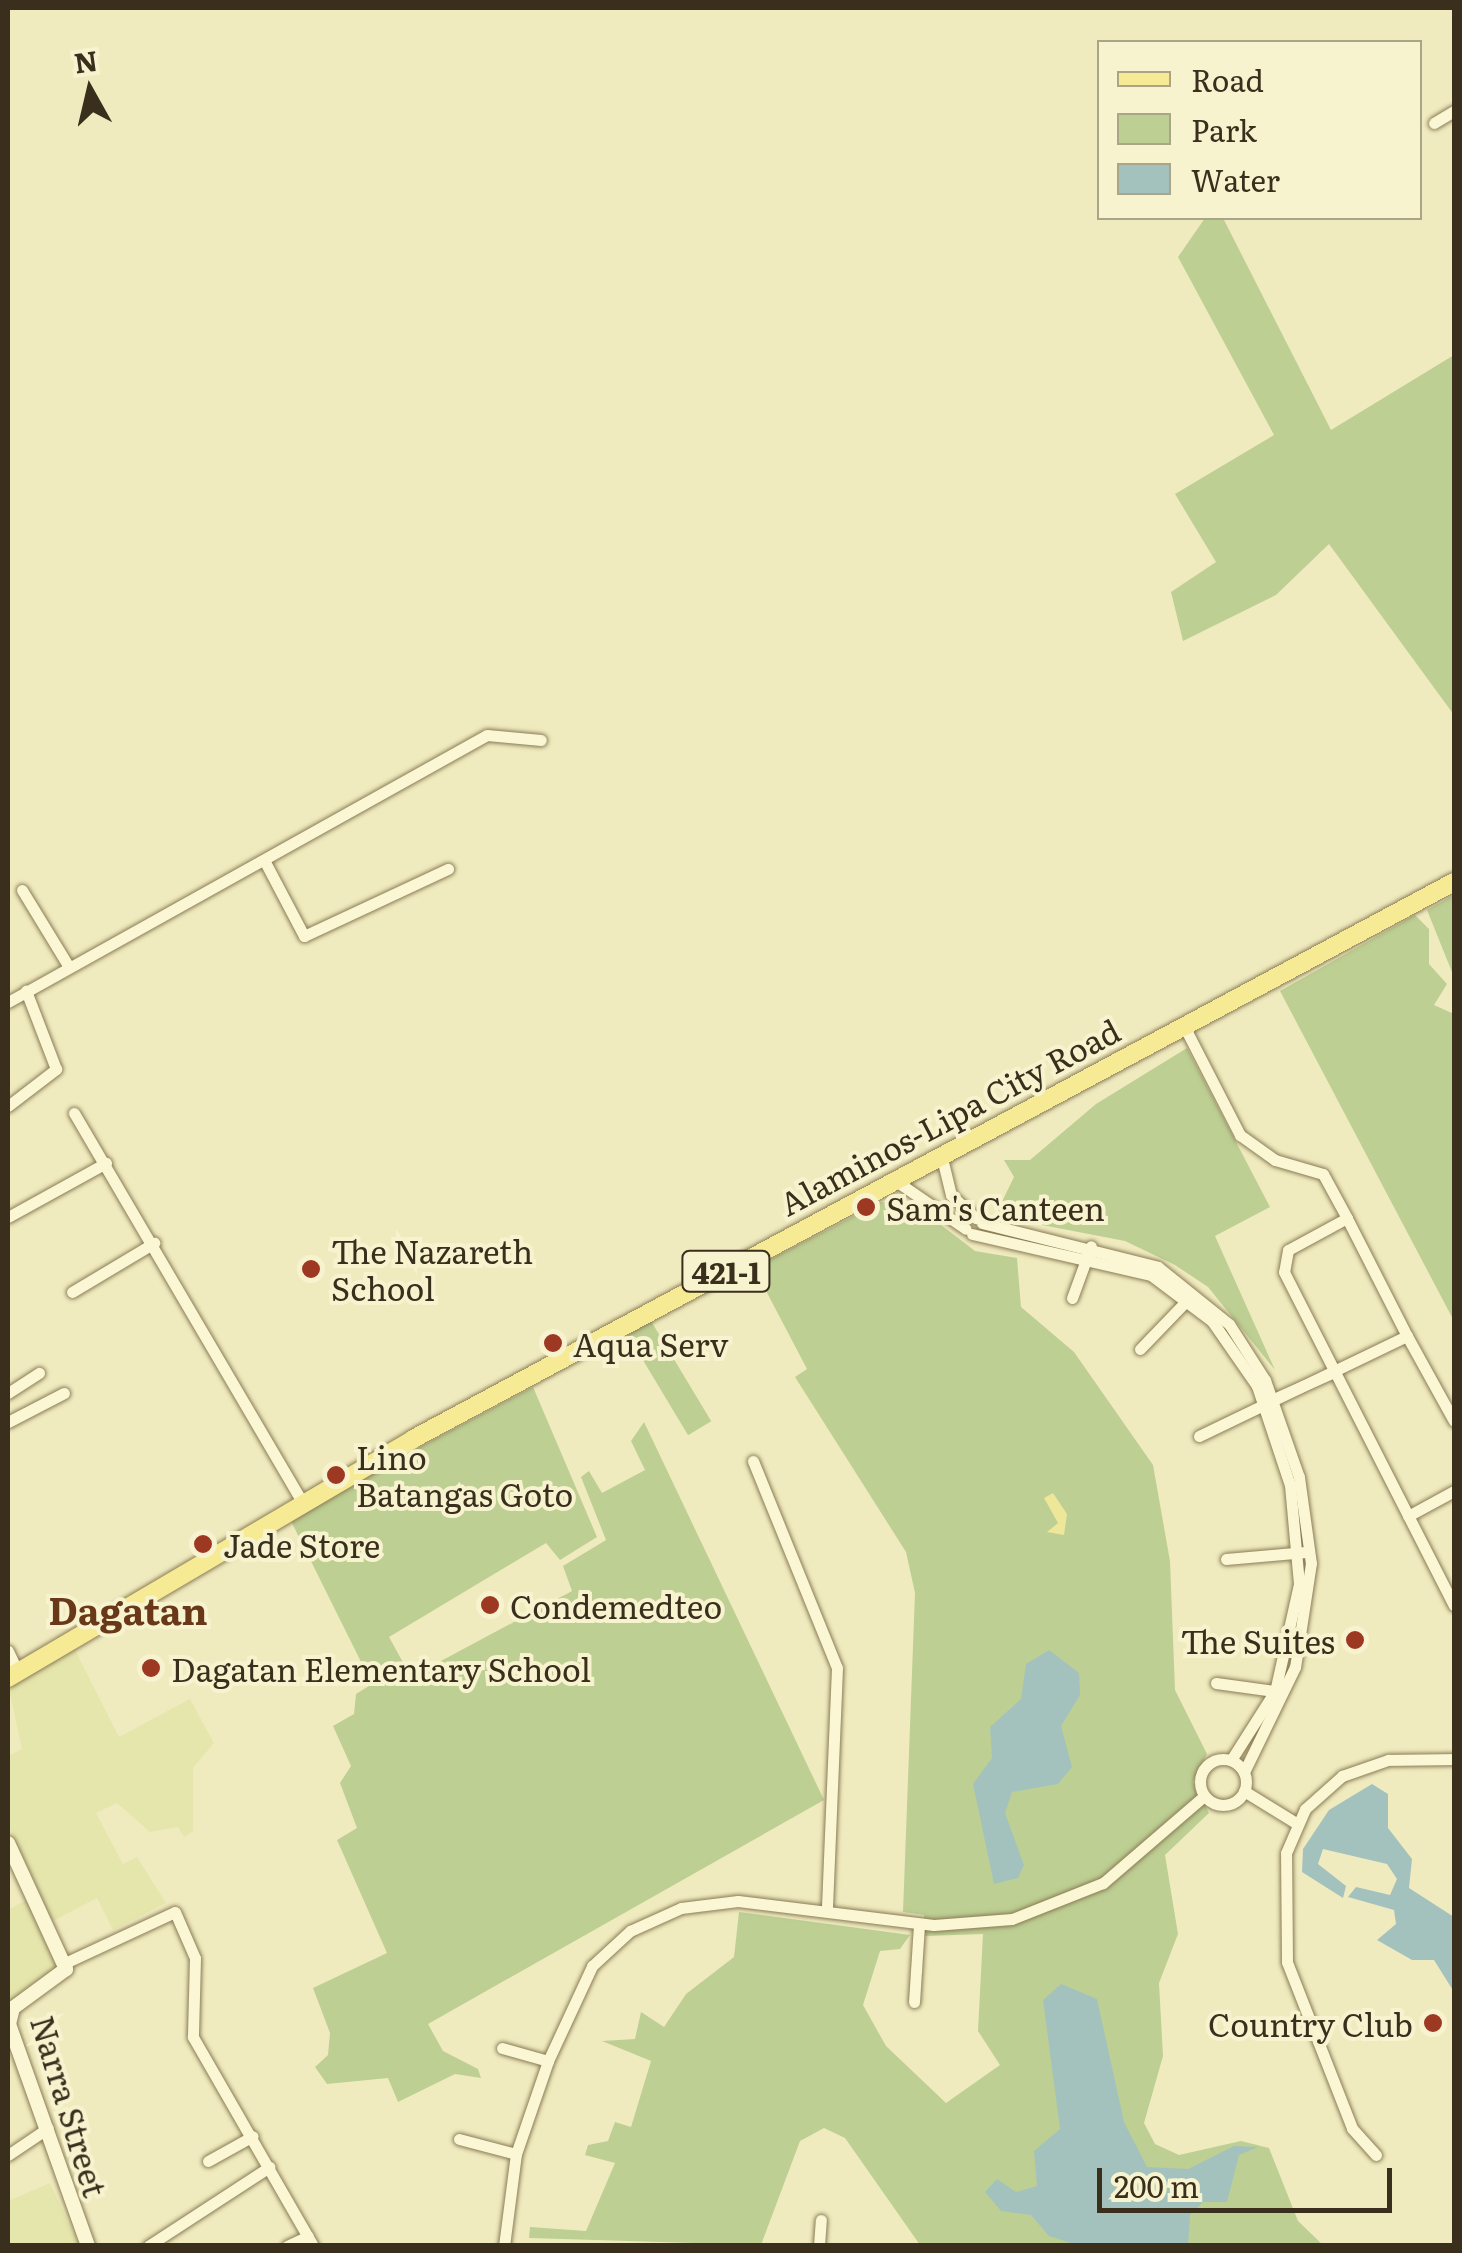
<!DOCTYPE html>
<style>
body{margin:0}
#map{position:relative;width:1462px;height:2253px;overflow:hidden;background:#f0ebbf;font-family:Literata,serif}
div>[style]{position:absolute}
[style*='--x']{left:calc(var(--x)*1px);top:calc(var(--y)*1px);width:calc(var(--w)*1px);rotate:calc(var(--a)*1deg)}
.farmland>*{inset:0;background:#e5e6ac}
.green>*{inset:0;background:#bdcf93;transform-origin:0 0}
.sand>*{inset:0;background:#eee79a}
.water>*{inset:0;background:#a3c2be}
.roads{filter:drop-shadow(0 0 2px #8a7c56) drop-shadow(0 0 2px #8a7c56)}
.minor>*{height:11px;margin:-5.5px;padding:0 5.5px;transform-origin:5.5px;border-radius:5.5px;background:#fbf6d3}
.minor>.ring{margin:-5.5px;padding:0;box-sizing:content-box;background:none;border:11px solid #fbf6d3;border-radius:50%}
.tertiary>*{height:14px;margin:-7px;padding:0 7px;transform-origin:7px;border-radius:7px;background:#fbf6d3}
.primary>*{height:18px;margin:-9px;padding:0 9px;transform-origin:9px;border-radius:9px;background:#f6ea94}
.dots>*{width:28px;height:28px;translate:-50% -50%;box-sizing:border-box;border:5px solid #f7f3cf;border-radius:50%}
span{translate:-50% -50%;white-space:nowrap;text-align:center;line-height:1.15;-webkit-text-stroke:8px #f7f3cf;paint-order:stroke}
.shield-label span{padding:2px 8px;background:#f7f3cf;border:2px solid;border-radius:8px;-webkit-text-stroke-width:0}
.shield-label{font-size:30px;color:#392f1c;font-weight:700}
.street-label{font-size:32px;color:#392f1c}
.poi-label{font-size:32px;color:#392f1c}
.left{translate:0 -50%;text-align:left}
.right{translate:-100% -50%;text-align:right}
.quarter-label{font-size:38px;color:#683819;font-weight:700}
.frame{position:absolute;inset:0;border:10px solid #392f1c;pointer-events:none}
.legend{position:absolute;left:1097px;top:40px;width:325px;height:180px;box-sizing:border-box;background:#f7f3cf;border:2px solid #aba587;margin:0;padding:12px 18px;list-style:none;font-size:30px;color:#392f1c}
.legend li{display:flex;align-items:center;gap:20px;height:50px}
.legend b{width:50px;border:2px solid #aba587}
.north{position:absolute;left:40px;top:40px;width:100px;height:100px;-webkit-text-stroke:8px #f7f3cf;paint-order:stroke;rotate:352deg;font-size:28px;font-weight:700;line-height:40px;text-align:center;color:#392f1c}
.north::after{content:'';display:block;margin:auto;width:35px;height:45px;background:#392f1c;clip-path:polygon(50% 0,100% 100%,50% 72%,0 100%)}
.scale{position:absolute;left:1097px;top:2168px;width:295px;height:45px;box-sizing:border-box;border:5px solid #392f1c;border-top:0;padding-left:12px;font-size:30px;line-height:35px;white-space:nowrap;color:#392f1c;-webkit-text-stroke:8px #f7f3cf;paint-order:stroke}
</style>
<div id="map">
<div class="farmland">
<div style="clip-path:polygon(73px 1646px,119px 1737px,190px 1699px,214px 1743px,193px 1768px,193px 1831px,184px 1837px,178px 1827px,150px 1832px,117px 1803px,96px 1813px,123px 1864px,137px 1857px,166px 1903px,113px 1930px,97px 1898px,53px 1921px,8px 1825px,8px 1756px,22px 1749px,8px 1685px)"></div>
<div style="clip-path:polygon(28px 1899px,60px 1966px,8px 2005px,8px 1910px)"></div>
<div style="clip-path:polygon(50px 2183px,79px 2245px,8px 2245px,8px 2201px)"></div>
</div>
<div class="green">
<div style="clip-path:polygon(1205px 218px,1223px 218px,1331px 430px,1454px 355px,1454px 715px,1329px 544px,1276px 595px,1183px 641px,1171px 592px,1216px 562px,1175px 494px,1274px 435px,1178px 257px)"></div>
<div style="clip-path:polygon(1454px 895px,1454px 977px,1427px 910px)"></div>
<div style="clip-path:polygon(1415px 915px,1429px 929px,1429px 964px,1447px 984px,1434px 1005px,1454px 1014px,1454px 1321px,1280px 991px)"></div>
<div style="clip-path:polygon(1187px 1048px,1270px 1207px,1215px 1236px,1275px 1370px,1208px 1287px,1175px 1265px,1125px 1241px,995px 1216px,1014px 1177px,1004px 1160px,1030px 1160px,1096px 1104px)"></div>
<div style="clip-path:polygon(881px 1202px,915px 1205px,975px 1251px,1017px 1258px,1021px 1307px,1074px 1352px,1153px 1465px,1170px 1561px,1175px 1690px,1207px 1754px,1193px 1782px,1209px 1813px,1165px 1855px,1178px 1934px,1159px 1983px,1163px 2056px,1144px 2123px,1155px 2144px,1179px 2155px,1241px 2141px,1269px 2148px,1298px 2221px,1323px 2245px,920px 2245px,845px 2138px,824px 2128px,800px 2141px,761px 2245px,529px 2238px,530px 2227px,586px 2231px,615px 2163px,585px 2155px,588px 2145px,608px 2141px,615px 2122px,631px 2127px,651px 2061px,602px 2041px,635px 2039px,641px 2012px,664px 2027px,686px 1994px,734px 1957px,739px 1912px,910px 1935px,900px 1949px,880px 1951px,863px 2005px,886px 2046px,946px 2103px,1000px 2065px,978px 2031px,983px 1934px,925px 1936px,924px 1915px,903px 1912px,915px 1593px,906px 1552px,795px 1377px,807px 1369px,754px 1268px)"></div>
<div style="left:651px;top:1321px;width:117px;height:27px;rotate:59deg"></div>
<div style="clip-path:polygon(533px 1387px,597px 1537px,560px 1560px,546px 1543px,389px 1637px,411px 1677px,572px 1591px,563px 1566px,606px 1540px,581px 1477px,589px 1471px,602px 1493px,645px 1470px,631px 1441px,644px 1422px,824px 1800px,428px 2024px,443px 2051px,478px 2069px,481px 2078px,455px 2074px,398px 2102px,388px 2078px,327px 2084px,315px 2067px,328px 2055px,330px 2033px,313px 1988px,387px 1953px,337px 1840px,357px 1828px,340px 1783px,351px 1766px,333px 1726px,354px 1714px,356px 1694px,372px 1684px,289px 1517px)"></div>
</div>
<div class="sand">
<div style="clip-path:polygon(1053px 1493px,1067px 1514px,1064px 1535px,1047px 1532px,1058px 1523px,1044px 1498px)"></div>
</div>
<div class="water">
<div style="clip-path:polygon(1049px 1650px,1079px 1673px,1080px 1695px,1061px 1726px,1072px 1767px,1058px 1784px,1012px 1792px,1005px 1813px,1024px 1865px,1018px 1878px,994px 1884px,973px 1784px,992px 1758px,990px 1727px,1021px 1699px,1026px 1664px)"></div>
<div style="clip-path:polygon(1372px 1784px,1388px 1794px,1388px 1828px,1412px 1859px,1409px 1888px,1454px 1917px,1454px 1992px,1434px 1960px,1412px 1960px,1377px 1940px,1396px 1924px,1394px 1910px,1348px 1897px,1356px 1887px,1390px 1895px,1397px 1879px,1387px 1864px,1323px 1849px,1318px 1864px,1346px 1886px,1343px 1898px,1302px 1872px,1303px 1849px,1329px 1810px)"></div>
<div style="clip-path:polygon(1061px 1984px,1097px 1999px,1124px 2122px,1147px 2167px,1188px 2169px,1234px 2146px,1258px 2147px,1239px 2155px,1227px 2202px,1203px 2202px,1190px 2215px,1188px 2245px,1077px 2245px,1049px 2236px,1031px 2215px,1001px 2211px,985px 2192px,997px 2179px,1016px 2192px,1037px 2186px,1034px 2151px,1060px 2129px,1043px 2000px)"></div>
</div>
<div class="roads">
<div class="minor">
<div style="--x:1434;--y:123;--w:23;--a:-31"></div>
<div style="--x:264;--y:860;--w:86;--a:62.2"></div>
<div style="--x:304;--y:936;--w:159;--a:-25"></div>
<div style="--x:22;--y:890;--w:90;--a:58.6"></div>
<div style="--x:8;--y:1002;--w:548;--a:-29.14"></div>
<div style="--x:487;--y:735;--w:54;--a:5.3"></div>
<div style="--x:1184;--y:1026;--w:123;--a:62.8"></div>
<div style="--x:1240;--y:1135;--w:43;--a:35.5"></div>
<div style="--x:1275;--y:1160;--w:50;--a:16.3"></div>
<div style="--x:1323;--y:1174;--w:50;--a:61.4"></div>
<div style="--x:8;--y:1106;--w:61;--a:-37.6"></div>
<div style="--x:56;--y:1069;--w:84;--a:-111"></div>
<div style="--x:74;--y:1113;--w:452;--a:59.6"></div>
<div style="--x:941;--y:1154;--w:42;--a:76.3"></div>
<div style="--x:951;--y:1195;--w:34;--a:43"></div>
<div style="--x:893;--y:1179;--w:88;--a:34.4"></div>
<div style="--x:8;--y:1217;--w:112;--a:-28.9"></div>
<div style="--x:982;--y:1223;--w:181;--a:14"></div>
<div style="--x:1158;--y:1267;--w:91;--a:38.8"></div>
<div style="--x:1229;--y:1324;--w:67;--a:57.3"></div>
<div style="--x:1265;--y:1380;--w:103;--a:70.7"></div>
<div style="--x:1299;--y:1477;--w:87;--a:82.1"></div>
<div style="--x:1311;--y:1563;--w:105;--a:98.7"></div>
<div style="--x:1295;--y:1667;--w:117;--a:115.9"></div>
<div style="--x:972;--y:1234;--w:184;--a:12.9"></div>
<div style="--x:1151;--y:1275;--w:76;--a:37"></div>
<div style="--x:1212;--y:1321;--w:79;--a:55.3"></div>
<div style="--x:1257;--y:1386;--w:104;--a:71.6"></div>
<div style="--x:1290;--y:1485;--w:99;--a:84.8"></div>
<div style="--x:1299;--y:1584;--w:110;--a:102.6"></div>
<div style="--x:1275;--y:1691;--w:82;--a:122.5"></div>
<div style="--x:72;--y:1292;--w:96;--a:-30.9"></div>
<div style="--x:1072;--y:1298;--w:55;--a:-69.9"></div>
<div style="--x:1407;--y:1336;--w:132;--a:-117"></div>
<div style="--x:1347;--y:1218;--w:67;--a:151.5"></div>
<div style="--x:1288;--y:1250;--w:22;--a:100"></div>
<div style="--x:1284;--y:1272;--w:374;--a:63"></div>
<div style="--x:1140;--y:1349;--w:75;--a:-46.1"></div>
<div style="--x:8;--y:1393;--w:37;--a:-33"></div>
<div style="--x:1278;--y:1397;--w:59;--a:-24"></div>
<div style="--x:8;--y:1422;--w:63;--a:-27.4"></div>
<div style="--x:1199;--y:1436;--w:231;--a:-25.7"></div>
<div style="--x:1407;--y:1336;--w:97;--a:61.1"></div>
<div style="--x:753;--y:1461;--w:223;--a:67.9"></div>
<div style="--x:837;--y:1668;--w:242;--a:92.4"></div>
<div style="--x:1408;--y:1516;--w:52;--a:-28.5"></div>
<div style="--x:1226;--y:1559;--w:80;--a:-5"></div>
<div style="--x:8;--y:1651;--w:23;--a:65"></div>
<div style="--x:1216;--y:1683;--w:66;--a:7.9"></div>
<div class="ring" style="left:1200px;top:1759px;width:35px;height:35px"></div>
<div style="--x:1244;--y:1791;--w:61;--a:31.6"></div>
<div style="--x:65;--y:1963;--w:121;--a:-24.9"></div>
<div style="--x:175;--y:1912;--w:50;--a:66.5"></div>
<div style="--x:195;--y:1958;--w:79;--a:91.5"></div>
<div style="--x:193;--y:2037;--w:241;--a:60.1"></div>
<div style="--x:914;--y:2002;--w:78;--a:-86.3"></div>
<div style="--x:502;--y:2048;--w:48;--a:15.8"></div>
<div style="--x:459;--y:2139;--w:59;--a:14.7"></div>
<div style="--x:8;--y:2155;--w:48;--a:-34"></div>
<div style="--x:1376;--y:2155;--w:36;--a:-132"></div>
<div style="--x:1352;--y:2128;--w:178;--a:-111.4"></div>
<div style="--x:1287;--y:1962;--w:109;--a:-90.5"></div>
<div style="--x:1286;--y:1853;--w:48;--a:-66.6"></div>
<div style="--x:1305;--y:1809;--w:50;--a:-41.7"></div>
<div style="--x:1342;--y:1776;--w:49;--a:-19.2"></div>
<div style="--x:1388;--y:1760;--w:66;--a:-0.9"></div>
<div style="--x:208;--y:2161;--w:51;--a:-29.1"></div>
<div style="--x:148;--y:2246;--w:145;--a:-33.1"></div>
<div style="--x:287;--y:2246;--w:23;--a:-25"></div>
<div style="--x:504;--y:2246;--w:93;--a:-82.6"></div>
<div style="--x:516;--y:2154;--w:98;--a:-71"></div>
<div style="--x:548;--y:2061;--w:105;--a:-65.1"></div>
<div style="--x:592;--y:1966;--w:52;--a:-42.6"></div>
<div style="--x:630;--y:1931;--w:56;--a:-24.3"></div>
<div style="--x:681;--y:1908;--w:57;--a:-7"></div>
<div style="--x:738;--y:1901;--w:197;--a:7"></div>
<div style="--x:934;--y:1925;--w:78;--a:-4.4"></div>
<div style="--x:1012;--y:1919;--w:98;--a:-21.6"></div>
<div style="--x:1103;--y:1883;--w:133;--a:-40.7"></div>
<div style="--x:819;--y:2246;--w:26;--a:-86"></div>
</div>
<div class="tertiary">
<div style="--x:8;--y:1843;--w:139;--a:65.3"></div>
<div style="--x:66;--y:1969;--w:66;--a:143.7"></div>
<div style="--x:13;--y:2008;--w:16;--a:104"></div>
<div style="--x:9;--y:2024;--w:236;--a:70.4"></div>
</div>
<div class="primary">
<div style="--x:8;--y:1678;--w:470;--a:-30.5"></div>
<div style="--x:413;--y:1439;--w:1181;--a:-28.15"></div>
</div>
</div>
<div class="dots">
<div style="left:866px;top:1207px;background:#9d3923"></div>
<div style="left:311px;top:1269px;background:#9d3923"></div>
<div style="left:553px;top:1343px;background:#9d3923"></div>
<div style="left:336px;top:1475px;background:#9d3923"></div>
<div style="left:203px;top:1544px;background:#9d3923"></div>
<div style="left:490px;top:1605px;background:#9d3923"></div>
<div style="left:1355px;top:1640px;background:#9d3923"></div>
<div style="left:151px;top:1668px;background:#9d3923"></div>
<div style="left:1433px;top:2023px;background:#9d3923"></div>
</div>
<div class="shield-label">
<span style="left:726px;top:1271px">421-1</span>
</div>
<div class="street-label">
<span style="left:949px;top:1116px;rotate:-28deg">Alaminos-Lipa City Road</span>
<span style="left:70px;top:2106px;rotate:73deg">Narra Street</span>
</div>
<div class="poi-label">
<span class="left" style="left:886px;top:1207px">Sam's Canteen</span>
<span class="left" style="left:331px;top:1269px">The Nazareth<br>School</span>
<span class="left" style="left:573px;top:1343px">Aqua Serv</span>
<span class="left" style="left:356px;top:1475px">Lino<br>Batangas Goto</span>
<span class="left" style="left:223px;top:1544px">Jade Store</span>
<span class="left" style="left:510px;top:1605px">Condemedteo</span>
<span class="right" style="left:1335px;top:1640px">The Suites</span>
<span class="left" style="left:171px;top:1668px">Dagatan Elementary School</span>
<span class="right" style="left:1413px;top:2023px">Country Club</span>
</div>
<div class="quarter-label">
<span style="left:128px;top:1609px">Dagatan</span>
</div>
<div class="frame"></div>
<ul class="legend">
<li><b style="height:12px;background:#f6ea94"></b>Road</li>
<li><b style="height:28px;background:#bdcf93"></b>Park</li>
<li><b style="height:28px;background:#a3c2be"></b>Water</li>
</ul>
<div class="north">N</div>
<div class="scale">200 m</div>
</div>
